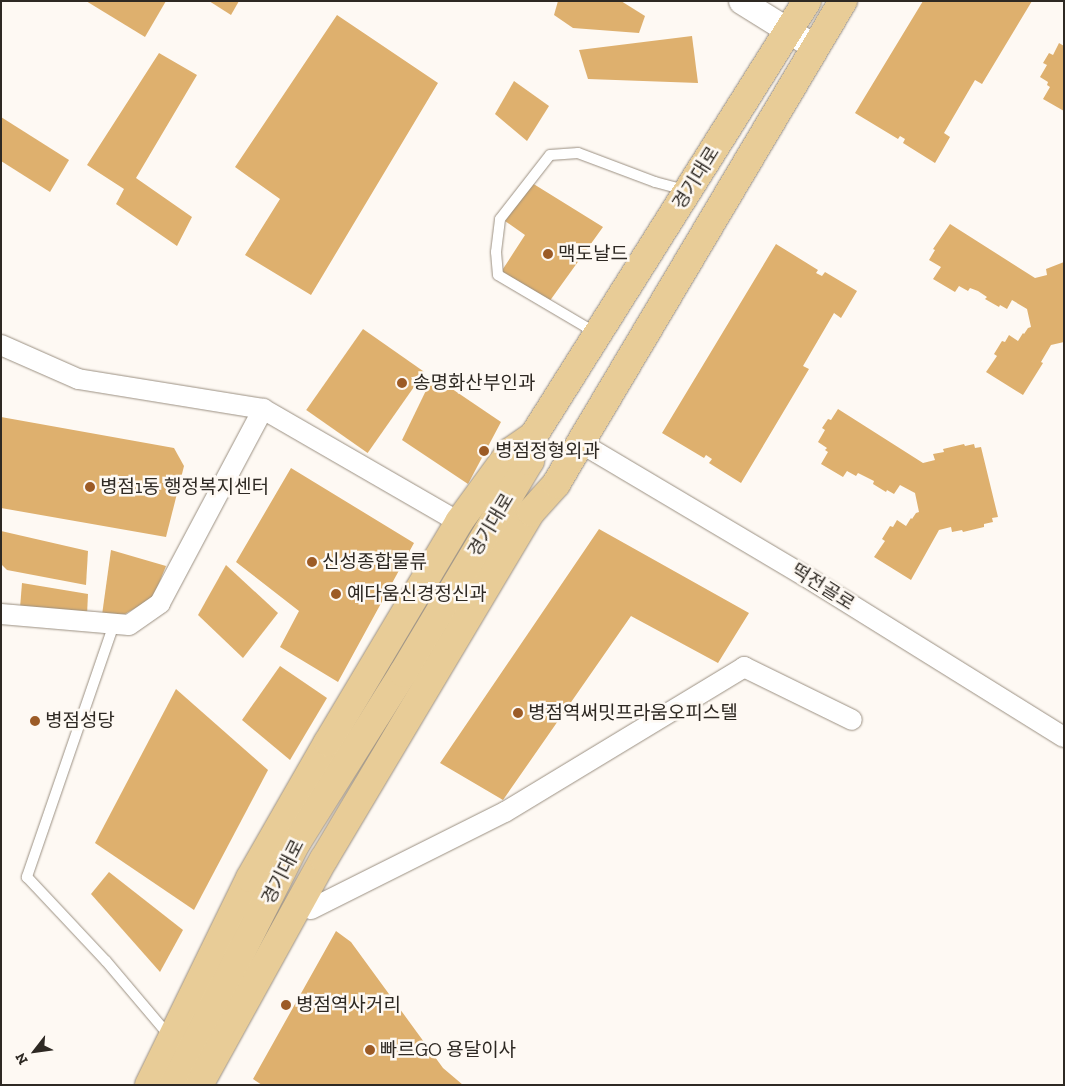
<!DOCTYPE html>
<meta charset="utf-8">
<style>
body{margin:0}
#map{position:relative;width:1065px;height:1086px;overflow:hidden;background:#fef9f3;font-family:"Zilla Slab","Noto Sans KR",serif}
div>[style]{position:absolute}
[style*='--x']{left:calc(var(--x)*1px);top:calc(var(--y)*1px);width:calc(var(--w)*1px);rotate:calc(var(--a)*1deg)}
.building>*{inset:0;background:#deb06e;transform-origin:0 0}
.roads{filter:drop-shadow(0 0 1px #9b9082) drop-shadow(0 0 1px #9b9082)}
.service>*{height:10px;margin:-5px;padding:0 5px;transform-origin:5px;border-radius:5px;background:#fff}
.minor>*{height:20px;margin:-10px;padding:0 10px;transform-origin:10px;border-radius:10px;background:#fff}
.tertiary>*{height:25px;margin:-12.5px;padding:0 12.5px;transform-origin:12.5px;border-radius:12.5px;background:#fff}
.primary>*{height:28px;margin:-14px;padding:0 14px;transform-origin:14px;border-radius:14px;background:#e8cc97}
.dots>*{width:14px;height:14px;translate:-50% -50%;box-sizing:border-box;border:2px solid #fef9f3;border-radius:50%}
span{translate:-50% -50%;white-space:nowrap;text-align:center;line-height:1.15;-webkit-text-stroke:5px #fef9f3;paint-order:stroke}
.street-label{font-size:19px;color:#2e2923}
.poi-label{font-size:19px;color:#2e2923}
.left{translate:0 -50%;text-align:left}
.frame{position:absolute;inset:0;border:2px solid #2e2923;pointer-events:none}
.north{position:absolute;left:10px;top:1026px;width:50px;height:50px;-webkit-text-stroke:4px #fef9f3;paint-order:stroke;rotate:240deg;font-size:14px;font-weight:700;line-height:20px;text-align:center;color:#2e2923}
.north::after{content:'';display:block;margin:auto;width:18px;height:22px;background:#2e2923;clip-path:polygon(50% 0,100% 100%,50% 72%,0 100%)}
</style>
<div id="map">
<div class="building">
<div style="clip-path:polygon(86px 1px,166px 1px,145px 37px)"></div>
<div style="clip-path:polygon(209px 1px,239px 1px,231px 15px)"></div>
<div style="clip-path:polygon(558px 1px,621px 1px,645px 16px,639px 33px,573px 28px,554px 15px)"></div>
<div style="clip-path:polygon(923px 1px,1032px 1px,982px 84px,975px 80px,944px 133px,950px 137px,935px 163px,903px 143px,905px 139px,900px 136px,898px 139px,855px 113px)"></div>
<div style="clip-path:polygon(337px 15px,438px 83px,311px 295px,245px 255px,280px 199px,235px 167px)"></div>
<div style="clip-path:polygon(692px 36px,698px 83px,588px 79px,579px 50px)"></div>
<div style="clip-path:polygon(1059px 43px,1064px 46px,1064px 111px,1043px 99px,1050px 87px,1047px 85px,1048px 82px,1040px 77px,1047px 65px,1043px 63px,1049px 53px,1053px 55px)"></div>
<div style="clip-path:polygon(159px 53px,197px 75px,136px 178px,192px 217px,177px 246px,116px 204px,124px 189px,87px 165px)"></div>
<div style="clip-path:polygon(514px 81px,549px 106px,527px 141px,495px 114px)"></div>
<div style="clip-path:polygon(1px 117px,69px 160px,50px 192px,1px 161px)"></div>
<div style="clip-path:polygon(532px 183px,603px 227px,549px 302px,501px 272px,525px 235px,505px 221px)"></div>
<div style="clip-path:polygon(950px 224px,1035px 278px,1047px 275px,1046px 269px,1064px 262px,1064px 342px,1051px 345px,1041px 362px,1043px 363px,1023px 395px,986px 372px,997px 356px,994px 354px,1002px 341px,1005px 342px,1009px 335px,1018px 341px,1023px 333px,1024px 334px,1028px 328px,1031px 327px,1027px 309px,1012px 300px,1007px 309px,1000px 305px,999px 307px,985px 299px,987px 297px,978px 291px,970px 288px,968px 291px,959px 286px,955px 292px,933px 279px,941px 267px,929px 260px,935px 250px,933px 249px)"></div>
<div style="clip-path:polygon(776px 244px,818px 270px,816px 273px,822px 276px,825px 272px,857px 291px,841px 318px,834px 313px,803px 366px,809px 369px,741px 483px,709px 463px,712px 459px,706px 455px,704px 458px,662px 433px)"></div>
<div style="left:363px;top:329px;width:75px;height:99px;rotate:35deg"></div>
<div style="clip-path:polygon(433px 376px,501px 422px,468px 484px,402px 440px)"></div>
<div style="clip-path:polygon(838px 409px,923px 463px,935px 460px,933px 454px,944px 452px,943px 449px,964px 444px,965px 446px,974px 444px,975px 448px,981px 447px,998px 517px,992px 518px,993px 522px,984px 524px,984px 527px,963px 532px,962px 530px,952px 532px,951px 527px,939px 530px,911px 580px,874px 557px,885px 541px,882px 539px,890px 526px,893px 527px,897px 520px,906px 526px,911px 518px,912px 519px,916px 513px,919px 512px,915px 493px,900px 485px,894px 494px,887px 490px,886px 492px,873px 484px,874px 481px,858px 473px,856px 476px,847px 471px,843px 477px,821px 464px,828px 452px,825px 450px,827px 448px,818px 442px,825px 430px,822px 428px,828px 419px,831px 420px)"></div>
<div style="clip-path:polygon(1px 417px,174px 448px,184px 466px,166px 537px,1px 508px)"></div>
<div style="clip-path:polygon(291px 468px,414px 543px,338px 682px,280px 647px,299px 611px,236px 562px)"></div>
<div style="clip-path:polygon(599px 529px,749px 613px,718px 663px,631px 616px,503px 800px,440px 763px)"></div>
<div style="clip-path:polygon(1px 531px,88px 551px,86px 585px,7px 570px,1px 564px)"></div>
<div style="clip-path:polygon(111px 550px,166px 566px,153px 598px,125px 614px,102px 615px)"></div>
<div style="clip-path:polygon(226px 565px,278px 613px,243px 658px,198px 615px)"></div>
<div style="clip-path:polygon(22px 583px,88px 594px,87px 615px,20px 608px)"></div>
<div style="clip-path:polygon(280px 666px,327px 698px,290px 760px,242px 720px)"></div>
<div style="clip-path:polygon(176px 689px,268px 770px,194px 910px,95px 843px)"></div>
<div style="clip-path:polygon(109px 872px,183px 930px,160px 972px,91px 894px)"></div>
<div style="clip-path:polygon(336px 931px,351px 942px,443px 1068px,463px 1085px,262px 1085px,253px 1079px)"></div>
</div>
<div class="roads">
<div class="service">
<div style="--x:591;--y:337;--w:11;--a:-117"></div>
<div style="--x:586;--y:327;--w:102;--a:-149.4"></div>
<div style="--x:498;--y:275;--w:23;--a:-95"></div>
<div style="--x:496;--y:252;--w:33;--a:-83"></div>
<div style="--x:500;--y:219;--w:81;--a:-52"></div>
<div style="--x:550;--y:155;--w:28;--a:-4"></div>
<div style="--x:578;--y:153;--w:82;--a:20.6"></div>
<div style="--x:655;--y:182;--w:31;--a:15"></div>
<div style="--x:114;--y:624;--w:268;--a:109"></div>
<div style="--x:27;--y:877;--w:115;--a:46.8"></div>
<div style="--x:106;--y:961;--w:101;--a:49.8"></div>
</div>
<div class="minor">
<div style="--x:1;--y:345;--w:84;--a:23.8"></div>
<div style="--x:78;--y:379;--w:187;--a:9.2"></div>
<div style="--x:263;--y:409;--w:226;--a:30"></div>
<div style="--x:579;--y:442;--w:263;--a:30.7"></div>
<div style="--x:805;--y:576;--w:305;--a:31.9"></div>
<div style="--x:1;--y:614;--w:128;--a:4.9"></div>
<div style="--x:129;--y:625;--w:38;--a:-35"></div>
<div style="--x:160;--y:603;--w:220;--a:-62"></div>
<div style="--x:311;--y:909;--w:217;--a:-26.6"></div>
<div style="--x:505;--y:812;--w:280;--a:-31.2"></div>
<div style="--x:744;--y:667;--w:120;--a:26.1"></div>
</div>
<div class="tertiary">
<div style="--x:741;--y:1;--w:87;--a:31.9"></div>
</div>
<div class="primary">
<div style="--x:149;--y:1085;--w:230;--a:-64"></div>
<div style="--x:250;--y:878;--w:157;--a:-60.2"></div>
<div style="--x:328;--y:742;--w:256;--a:-59.2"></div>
<div style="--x:459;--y:522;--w:87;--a:-53.9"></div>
<div style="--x:510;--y:452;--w:29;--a:-35"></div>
<div style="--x:174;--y:1085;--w:272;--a:-63.2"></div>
<div style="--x:297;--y:842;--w:199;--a:-57.9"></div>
<div style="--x:403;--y:673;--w:247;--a:-59.1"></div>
<div style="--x:530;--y:461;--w:26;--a:-81"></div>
<div style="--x:534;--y:435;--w:513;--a:-57.83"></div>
<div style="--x:199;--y:1085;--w:258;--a:-61.1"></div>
<div style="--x:324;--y:859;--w:404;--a:-59.2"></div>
<div style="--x:531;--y:512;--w:38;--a:-48"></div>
<div style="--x:556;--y:484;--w:562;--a:-59.28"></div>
</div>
</div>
<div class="dots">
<div style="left:548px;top:254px;background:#9c5b26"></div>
<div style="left:402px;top:383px;background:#9c5b26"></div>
<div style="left:484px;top:451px;background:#9c5b26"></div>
<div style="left:90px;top:487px;background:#9c5b26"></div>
<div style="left:312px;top:562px;background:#9c5b26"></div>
<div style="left:336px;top:594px;background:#9c5b26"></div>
<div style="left:518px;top:713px;background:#9c5b26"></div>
<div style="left:35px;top:721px;background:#9c5b26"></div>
<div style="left:286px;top:1005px;background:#9c5b26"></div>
<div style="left:370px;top:1050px;background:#9c5b26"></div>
</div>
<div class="street-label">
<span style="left:696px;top:178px;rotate:-58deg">경기대로</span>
<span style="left:491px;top:525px;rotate:-59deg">경기대로</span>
<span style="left:823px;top:587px;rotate:32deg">떡전골로</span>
<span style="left:283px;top:872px;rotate:-63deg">경기대로</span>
</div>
<div class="poi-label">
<span class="left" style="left:558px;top:254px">맥도날드</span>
<span class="left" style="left:413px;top:383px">송명화산부인과</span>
<span class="left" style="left:495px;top:451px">병점정형외과</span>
<span class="left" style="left:100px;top:487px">병점1동 행정복지센터</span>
<span class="left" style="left:322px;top:562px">신성종합물류</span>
<span class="left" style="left:347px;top:594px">예다움신경정신과</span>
<span class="left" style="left:528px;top:713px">병점역써밋프라움오피스텔</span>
<span class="left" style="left:45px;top:721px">병점성당</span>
<span class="left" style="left:296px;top:1005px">병점역사거리</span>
<span class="left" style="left:380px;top:1050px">빠르GO 용달이사</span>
</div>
<div class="frame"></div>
<div class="north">N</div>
</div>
